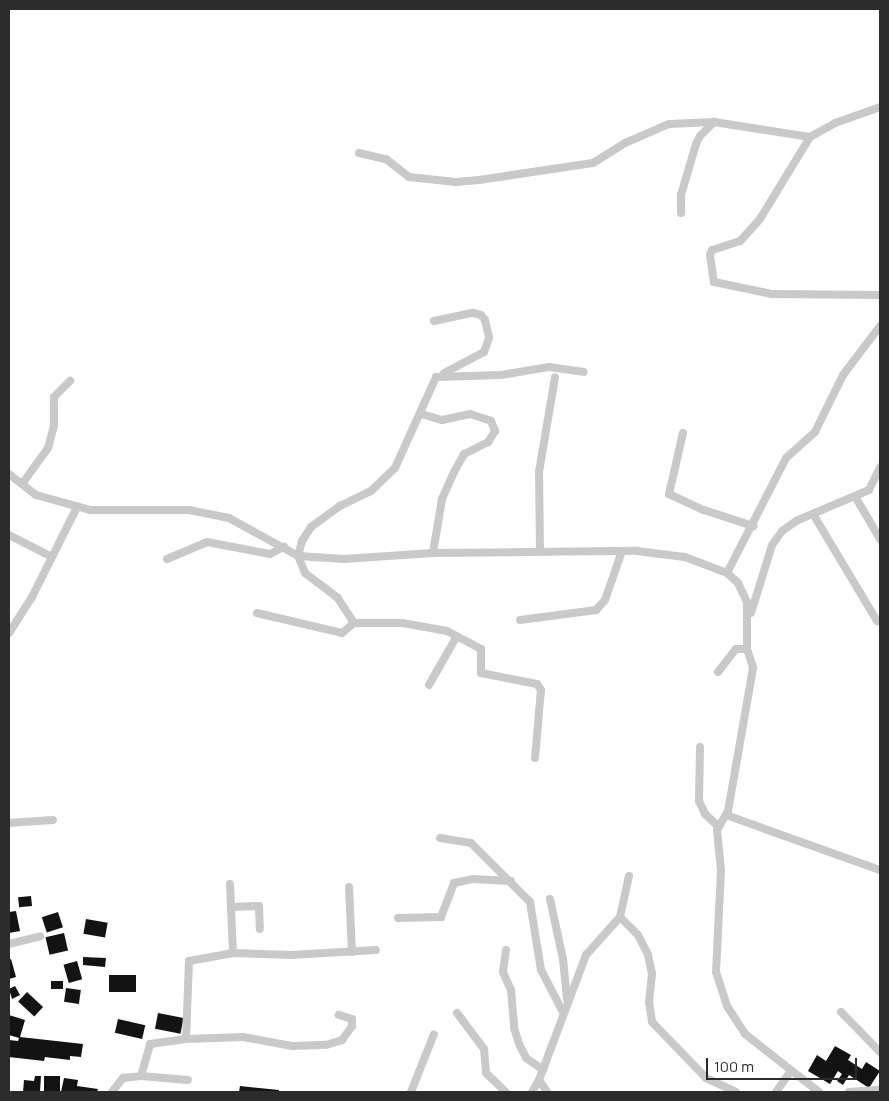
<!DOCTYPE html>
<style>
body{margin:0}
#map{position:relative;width:889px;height:1101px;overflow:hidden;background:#fff;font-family:Manrope,sans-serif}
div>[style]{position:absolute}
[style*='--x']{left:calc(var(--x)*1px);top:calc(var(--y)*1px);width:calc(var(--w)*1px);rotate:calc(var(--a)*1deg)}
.building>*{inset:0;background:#131313;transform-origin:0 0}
.minor>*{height:8px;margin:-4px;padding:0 4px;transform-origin:4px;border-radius:4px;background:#c9c9c9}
span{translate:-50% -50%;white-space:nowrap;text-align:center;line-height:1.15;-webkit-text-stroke:5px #fff;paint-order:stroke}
.frame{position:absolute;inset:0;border:10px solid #2c2c2c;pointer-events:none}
.scale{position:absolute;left:706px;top:1058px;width:151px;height:22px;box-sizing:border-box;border:2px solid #2c2c2c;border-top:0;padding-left:6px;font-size:15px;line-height:18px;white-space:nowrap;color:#2c2c2c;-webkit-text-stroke:4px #fff;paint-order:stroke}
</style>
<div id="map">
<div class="building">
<div style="left:31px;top:896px;width:10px;height:13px;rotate:84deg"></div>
<div style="clip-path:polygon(16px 911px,20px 931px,9px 933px,9px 912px)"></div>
<div style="left:58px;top:912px;width:16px;height:17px;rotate:72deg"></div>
<div style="left:86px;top:919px;width:22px;height:15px;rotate:10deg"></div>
<div style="left:64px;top:933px;width:18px;height:19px;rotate:77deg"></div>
<div style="clip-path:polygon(83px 957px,106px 958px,105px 967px,83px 965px)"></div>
<div style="clip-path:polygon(11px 959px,16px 977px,9px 979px,9px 960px)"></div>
<div style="left:77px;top:961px;width:19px;height:14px;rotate:74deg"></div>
<div style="left:136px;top:975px;width:17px;height:27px;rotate:90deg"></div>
<div style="left:63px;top:981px;width:8px;height:12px;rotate:90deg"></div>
<div style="clip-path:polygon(15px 986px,20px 995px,12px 999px,9px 989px)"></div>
<div style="left:66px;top:988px;width:15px;height:14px;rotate:8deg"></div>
<div style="left:27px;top:992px;width:22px;height:13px;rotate:43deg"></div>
<div style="left:158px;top:1013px;width:26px;height:16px;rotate:11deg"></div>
<div style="clip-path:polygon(9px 1015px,25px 1020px,20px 1037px,83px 1044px,81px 1057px,70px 1056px,70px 1060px,45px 1057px,44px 1061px,9px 1057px,9px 1040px,18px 1041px,19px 1038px,9px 1035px)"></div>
<div style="left:118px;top:1019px;width:28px;height:14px;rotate:13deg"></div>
<div style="clip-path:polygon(835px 1046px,851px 1055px,848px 1060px,862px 1069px,866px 1062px,880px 1071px,869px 1088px,849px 1075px,843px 1085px,837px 1081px,842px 1074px,838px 1071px,830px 1084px,808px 1071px,817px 1055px,826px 1061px)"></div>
<div style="clip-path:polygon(35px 1076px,41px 1076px,40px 1092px,23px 1092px,24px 1080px,34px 1081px)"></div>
<div style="left:44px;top:1076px;width:16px;height:16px"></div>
<div style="clip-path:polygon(64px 1078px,78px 1080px,77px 1086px,98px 1089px,97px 1092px,61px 1092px)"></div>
<div style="clip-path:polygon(240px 1086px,279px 1090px,279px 1092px,239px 1092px)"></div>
</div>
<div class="minor">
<div style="--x:810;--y:137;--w:96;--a:121.4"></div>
<div style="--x:760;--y:219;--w:30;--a:132"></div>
<div style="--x:740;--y:241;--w:29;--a:162"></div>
<div style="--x:712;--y:250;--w:5;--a:112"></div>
<div style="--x:710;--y:255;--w:27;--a:82"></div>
<div style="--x:714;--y:282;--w:59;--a:11.7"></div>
<div style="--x:772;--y:294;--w:108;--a:0.5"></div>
<div style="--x:359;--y:153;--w:28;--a:13"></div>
<div style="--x:386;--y:159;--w:29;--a:38"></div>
<div style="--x:409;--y:177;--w:47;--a:6.1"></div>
<div style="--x:456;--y:182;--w:23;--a:-5"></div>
<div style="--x:479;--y:180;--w:115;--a:-8.5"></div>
<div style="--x:593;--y:163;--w:38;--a:-32"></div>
<div style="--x:625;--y:143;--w:48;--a:-23.4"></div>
<div style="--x:669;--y:124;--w:45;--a:-2.5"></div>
<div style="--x:714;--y:122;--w:97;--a:8.9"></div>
<div style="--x:810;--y:137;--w:29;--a:-29"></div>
<div style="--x:835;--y:123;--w:48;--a:-19.6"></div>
<div style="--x:681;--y:213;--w:18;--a:-90"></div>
<div style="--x:681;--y:195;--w:53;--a:-73.6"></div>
<div style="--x:696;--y:144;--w:9;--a:-63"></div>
<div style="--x:700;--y:136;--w:20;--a:-45"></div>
<div style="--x:434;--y:321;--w:40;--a:-12"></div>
<div style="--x:473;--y:313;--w:8;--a:14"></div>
<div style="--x:481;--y:315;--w:6;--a:51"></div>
<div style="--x:485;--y:320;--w:18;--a:77"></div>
<div style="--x:489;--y:338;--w:15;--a:110"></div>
<div style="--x:484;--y:352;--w:45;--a:152.3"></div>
<div style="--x:421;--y:414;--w:22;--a:16"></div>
<div style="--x:442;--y:420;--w:29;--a:-12"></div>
<div style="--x:470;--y:414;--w:22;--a:18"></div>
<div style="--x:491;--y:421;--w:11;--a:68"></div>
<div style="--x:495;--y:431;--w:13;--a:122"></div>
<div style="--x:488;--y:442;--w:27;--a:153"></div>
<div style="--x:464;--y:454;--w:21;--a:119"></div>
<div style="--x:454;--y:472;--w:30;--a:114"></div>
<div style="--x:442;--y:499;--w:55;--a:99.5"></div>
<div style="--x:683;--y:433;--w:63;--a:102.9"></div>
<div style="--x:669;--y:494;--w:38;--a:25"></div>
<div style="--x:704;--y:510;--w:52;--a:18.1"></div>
<div style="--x:9;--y:474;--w:34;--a:38"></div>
<div style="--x:36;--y:495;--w:56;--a:15.5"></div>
<div style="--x:90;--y:510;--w:99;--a:0"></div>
<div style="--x:189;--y:510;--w:41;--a:11.3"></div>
<div style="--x:229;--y:518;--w:79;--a:28.8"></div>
<div style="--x:298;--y:556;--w:46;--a:3.7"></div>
<div style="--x:344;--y:559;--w:89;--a:-3.9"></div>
<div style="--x:433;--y:553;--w:204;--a:-0.6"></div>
<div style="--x:637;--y:551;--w:48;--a:7.1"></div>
<div style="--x:685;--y:557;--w:45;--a:20.9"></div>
<div style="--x:727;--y:573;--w:15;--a:42"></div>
<div style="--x:738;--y:583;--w:21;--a:65"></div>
<div style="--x:747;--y:602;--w:47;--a:90"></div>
<div style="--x:747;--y:649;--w:20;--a:72"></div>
<div style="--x:753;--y:668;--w:145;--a:99.9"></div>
<div style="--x:728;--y:811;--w:22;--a:120"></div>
<div style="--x:717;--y:830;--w:40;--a:84.3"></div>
<div style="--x:721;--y:870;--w:102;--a:92.8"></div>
<div style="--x:716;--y:972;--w:36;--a:72"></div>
<div style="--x:727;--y:1006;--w:33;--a:57"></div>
<div style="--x:745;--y:1034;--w:94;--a:38.1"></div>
<div style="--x:22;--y:484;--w:44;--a:-54.2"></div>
<div style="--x:48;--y:448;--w:23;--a:-75"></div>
<div style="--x:54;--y:426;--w:29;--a:-90"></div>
<div style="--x:54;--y:397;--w:23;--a:-45"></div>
<div style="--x:856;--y:498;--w:48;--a:59.7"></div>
<div style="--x:813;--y:514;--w:125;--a:59.1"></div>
<div style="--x:9;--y:535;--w:48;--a:27.1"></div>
<div style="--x:540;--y:551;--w:79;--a:-90.7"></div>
<div style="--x:539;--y:472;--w:96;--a:-80.4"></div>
<div style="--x:167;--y:559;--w:43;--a:-23"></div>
<div style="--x:207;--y:542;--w:64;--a:10.8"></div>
<div style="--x:270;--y:554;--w:16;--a:-27"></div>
<div style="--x:727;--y:573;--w:129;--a:-62.8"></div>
<div style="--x:786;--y:458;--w:39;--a:-42"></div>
<div style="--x:815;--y:432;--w:64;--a:-63.8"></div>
<div style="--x:843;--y:375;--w:61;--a:-52.9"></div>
<div style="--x:257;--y:613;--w:87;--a:13.2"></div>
<div style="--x:342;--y:633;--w:16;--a:-40"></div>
<div style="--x:751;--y:613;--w:71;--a:-72.8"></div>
<div style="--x:772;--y:545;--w:17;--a:-54"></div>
<div style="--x:782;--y:531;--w:19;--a:-35"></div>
<div style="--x:798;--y:520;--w:77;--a:-22.9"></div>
<div style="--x:869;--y:490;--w:25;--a:-64"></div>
<div style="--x:520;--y:620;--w:77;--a:-7.5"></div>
<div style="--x:596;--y:610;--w:13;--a:-48"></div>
<div style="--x:605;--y:600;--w:52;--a:-70.9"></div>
<div style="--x:9;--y:633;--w:43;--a:-57.4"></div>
<div style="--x:32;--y:597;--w:101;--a:-63.4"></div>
<div style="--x:718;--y:672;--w:29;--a:-52"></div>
<div style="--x:736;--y:649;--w:11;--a:0"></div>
<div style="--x:429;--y:685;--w:56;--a:-60.3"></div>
<div style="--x:700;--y:747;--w:54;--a:91.1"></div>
<div style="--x:699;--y:801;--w:14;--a:65"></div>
<div style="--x:705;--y:814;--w:18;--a:43"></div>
<div style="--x:535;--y:758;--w:68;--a:-85"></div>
<div style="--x:541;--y:690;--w:7;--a:-124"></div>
<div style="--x:537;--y:684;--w:57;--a:-168.9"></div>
<div style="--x:481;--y:673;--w:24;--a:-90"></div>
<div style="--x:481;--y:649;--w:38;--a:-152"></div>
<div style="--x:447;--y:631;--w:46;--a:-169.9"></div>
<div style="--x:402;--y:623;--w:48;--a:180"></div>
<div style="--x:354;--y:623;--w:30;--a:-123"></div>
<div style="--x:338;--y:598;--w:41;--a:-142.9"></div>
<div style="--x:305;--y:573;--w:18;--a:-112"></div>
<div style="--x:298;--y:556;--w:16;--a:-75"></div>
<div style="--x:302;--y:541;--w:17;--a:-57"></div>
<div style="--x:311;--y:527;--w:36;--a:-36"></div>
<div style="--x:340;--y:506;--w:34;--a:-26"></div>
<div style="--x:371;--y:491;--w:33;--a:-44"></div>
<div style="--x:395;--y:468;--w:100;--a:-65.7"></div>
<div style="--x:436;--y:377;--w:65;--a:-1.8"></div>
<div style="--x:501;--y:375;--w:49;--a:-9.5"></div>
<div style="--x:549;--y:367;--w:35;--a:8"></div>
<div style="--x:726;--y:815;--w:164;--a:19.7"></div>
<div style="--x:9;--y:823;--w:44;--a:-3.9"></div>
<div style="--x:440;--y:838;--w:31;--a:9"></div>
<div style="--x:471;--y:843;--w:83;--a:45"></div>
<div style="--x:530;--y:902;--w:69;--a:80.8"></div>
<div style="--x:541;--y:970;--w:47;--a:62.4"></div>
<div style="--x:349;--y:887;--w:65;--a:87.4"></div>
<div style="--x:550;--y:899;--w:61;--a:77.8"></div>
<div style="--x:563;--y:959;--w:40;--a:84.3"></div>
<div style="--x:231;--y:907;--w:28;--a:-2"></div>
<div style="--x:259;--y:906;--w:23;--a:88"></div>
<div style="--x:620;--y:917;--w:42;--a:-77.6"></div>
<div style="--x:398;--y:918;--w:43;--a:-1.3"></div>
<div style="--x:441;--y:917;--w:36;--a:-69"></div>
<div style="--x:454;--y:883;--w:19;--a:-12"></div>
<div style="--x:473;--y:879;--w:38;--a:3"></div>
<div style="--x:9;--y:944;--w:32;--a:-14"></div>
<div style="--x:506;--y:950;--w:22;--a:98"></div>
<div style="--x:503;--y:972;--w:20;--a:66"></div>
<div style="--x:511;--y:990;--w:38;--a:85"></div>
<div style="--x:514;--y:1028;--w:19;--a:72"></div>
<div style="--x:520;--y:1046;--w:13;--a:63"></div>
<div style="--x:526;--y:1058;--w:21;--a:35"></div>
<div style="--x:233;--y:953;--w:58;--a:2"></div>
<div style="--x:291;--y:955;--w:85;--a:-3.4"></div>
<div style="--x:841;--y:1012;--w:56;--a:45.7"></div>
<div style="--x:457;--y:1013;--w:45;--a:53.1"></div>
<div style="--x:484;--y:1049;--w:24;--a:85"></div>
<div style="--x:486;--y:1073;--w:28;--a:44"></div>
<div style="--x:186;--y:1039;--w:57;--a:-2"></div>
<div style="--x:243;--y:1037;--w:50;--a:10.4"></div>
<div style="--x:292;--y:1046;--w:34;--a:-2"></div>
<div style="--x:326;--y:1045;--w:17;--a:-17"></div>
<div style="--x:342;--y:1040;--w:17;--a:-54"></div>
<div style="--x:352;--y:1026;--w:7;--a:-90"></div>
<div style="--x:352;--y:1019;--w:14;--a:-163"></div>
<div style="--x:141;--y:1076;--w:47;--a:4.9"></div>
<div style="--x:539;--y:1080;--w:14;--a:56"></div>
<div style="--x:112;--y:1092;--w:18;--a:-52"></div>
<div style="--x:123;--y:1078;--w:18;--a:-6"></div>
<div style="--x:141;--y:1076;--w:33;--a:-74"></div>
<div style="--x:150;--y:1044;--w:36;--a:-8"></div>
<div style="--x:186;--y:1039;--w:78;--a:-87.8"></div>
<div style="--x:189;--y:961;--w:45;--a:-10.3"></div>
<div style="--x:233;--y:953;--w:69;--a:-92.5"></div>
<div style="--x:411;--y:1092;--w:62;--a:-68.4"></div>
<div style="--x:532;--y:1092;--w:14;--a:-60"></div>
<div style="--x:539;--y:1080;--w:134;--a:-69.4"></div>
<div style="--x:586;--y:955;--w:51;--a:-48.2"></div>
<div style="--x:620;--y:917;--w:25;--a:45"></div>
<div style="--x:638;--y:935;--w:22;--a:63"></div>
<div style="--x:648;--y:955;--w:19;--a:78"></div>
<div style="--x:652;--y:974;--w:28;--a:96"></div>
<div style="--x:649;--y:1002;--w:20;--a:81"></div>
<div style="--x:652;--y:1022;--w:78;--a:46"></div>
<div style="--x:706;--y:1078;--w:33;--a:25"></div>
<div style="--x:776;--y:1092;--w:24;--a:-55"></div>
<div style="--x:849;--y:1092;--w:31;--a:-4"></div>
</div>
<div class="frame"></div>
<div class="scale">100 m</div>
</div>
